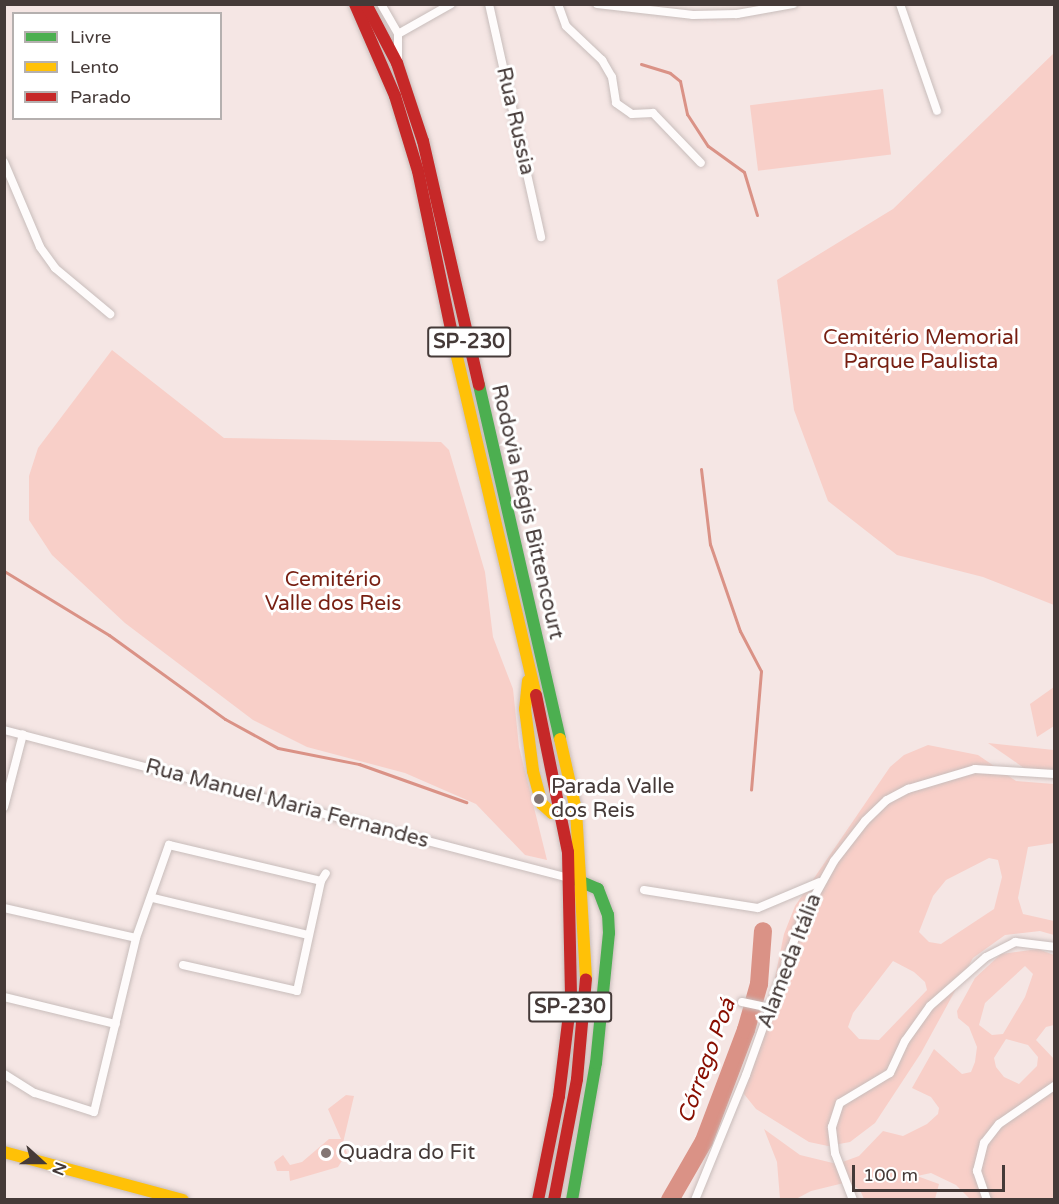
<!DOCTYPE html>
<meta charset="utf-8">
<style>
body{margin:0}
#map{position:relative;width:1059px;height:1204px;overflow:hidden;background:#f5e6e4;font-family:"Varela Round",sans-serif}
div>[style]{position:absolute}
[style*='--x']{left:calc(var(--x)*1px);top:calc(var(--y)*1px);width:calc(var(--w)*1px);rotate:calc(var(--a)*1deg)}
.green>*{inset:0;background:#f8cfc8;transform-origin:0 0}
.stream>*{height:3px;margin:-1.5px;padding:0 1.5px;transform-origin:1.5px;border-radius:1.5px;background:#da9286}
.river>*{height:18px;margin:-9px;padding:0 9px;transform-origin:9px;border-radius:9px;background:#da9286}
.roads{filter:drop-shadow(0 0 2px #c8bdbb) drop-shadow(0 0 2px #c8bdbb)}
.street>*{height:8px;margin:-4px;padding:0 4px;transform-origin:4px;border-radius:4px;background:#fefbfb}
.fast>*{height:12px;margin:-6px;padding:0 6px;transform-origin:6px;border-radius:6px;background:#4caf50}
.slow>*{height:12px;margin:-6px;padding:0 6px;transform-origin:6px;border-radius:6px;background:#ffc107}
.jam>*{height:12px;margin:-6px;padding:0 6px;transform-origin:6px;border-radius:6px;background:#c62828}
.dots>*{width:16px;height:16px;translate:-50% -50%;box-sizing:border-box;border:3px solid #fff;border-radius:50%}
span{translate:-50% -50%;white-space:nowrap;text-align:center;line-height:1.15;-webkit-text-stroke:6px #fff;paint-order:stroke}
.shield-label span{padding:2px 4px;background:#fff;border:2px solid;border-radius:4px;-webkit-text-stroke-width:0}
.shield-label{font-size:20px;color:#453a38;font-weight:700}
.street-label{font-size:21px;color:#453a38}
.park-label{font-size:21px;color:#771f12}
.poi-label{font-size:21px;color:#453a38}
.left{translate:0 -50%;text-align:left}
.water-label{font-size:22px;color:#880e00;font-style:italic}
.frame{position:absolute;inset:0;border:6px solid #453a38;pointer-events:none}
.legend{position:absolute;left:12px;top:12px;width:210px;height:108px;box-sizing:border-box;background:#fff;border:2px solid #b5b0af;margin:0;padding:8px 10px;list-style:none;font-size:18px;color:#453a38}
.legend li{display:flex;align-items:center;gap:12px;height:30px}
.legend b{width:30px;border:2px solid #b5b0af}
.north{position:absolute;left:12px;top:1132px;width:60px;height:60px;-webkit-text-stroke:4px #fff;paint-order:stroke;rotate:111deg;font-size:16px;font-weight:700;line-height:24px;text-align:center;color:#453a38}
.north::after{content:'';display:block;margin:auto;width:21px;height:27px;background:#453a38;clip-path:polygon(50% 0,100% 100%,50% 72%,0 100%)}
.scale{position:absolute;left:852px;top:1165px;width:153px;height:27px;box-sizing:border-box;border:3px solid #453a38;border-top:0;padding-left:8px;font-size:18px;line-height:21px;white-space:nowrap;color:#453a38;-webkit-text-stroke:4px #fff;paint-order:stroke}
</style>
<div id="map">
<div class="green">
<div style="clip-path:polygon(1054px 53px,1054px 605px,983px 577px,897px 555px,828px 501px,794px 410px,777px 280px,893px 209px)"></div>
<div style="left:883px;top:89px;width:66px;height:134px;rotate:83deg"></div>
<div style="clip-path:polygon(112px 350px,224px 438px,441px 442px,449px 450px,485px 572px,493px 637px,513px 689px,519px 747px,547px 860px,525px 855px,476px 804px,405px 773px,307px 747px,253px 720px,125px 623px,52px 555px,29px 520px,29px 476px,38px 448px)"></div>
<div style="clip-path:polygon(1054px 687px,1054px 726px,1037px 737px,1030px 704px)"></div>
<div style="clip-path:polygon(988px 743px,1054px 750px,1054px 769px,1035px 772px,1024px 768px)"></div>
<div style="clip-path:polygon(evenodd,928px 745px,978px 755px,1016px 781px,1054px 784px,1054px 843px,1028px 847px,1018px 898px,1023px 914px,1054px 921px,1054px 935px,1040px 931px,1005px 935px,973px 958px,921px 1053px,875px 1123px,850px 1142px,828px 1146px,809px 1142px,756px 1109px,744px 1094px,744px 1077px,772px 992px,784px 934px,795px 906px,890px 767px,904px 755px,928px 745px,989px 858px,998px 860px,1002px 877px,994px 909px,941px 944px,929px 942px,919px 932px,933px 896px,946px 880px,989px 858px,928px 745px,893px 961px,914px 972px,925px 982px,927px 990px,879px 1040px,859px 1039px,848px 1027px,853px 1013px,893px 961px)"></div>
<div style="clip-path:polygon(evenodd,1038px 949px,1054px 955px,1054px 1025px,1046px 1027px,1036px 1040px,1054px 1059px,1054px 1199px,970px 1199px,956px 1185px,931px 1173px,917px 1176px,939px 1184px,935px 1199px,864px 1199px,860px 1190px,848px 1182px,811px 1191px,796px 1199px,780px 1199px,777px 1162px,764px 1129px,800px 1155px,837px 1164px,859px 1156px,883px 1131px,903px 1136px,927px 1124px,938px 1114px,939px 1108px,931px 1097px,912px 1088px,934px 1049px,962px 1074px,971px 1072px,975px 1062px,977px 1047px,969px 1027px,958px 1018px,957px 1011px,975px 978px,1001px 954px,1038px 949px,1025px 966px,1033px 974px,1025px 997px,1003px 1034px,992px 1035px,979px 1025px,985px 1003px,1025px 966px,1038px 949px,1006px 1039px,1028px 1045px,1038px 1057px,1037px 1066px,1019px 1084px,1004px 1077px,996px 1067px,994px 1058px,1006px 1039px)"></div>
<div style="clip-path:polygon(346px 1095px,354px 1096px,343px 1143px,347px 1153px,338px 1167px,290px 1181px,289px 1171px,277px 1171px,274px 1162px,283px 1155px,290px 1165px,302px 1162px,329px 1139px,341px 1139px,328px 1109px)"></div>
</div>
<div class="stream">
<div style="--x:641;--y:64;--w:30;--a:17"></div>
<div style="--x:670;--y:73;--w:13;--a:39"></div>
<div style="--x:680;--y:81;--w:34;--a:78"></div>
<div style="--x:687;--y:114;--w:38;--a:57"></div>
<div style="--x:708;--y:146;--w:44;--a:35.8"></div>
<div style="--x:744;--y:172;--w:45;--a:73.2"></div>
<div style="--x:701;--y:469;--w:76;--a:83.2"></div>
<div style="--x:710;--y:544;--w:92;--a:71"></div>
<div style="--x:740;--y:631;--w:45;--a:62.3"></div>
<div style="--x:761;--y:671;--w:119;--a:94.8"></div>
<div style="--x:4;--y:571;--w:123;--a:31.4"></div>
<div style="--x:109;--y:635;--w:143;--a:35.9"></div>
<div style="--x:225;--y:719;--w:60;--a:28.7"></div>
<div style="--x:278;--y:748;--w:83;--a:11.2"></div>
<div style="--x:359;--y:764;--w:114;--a:19.6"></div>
</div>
<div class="river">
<div style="--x:670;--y:1200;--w:68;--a:-60"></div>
<div style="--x:704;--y:1141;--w:119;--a:-69.3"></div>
<div style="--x:746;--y:1030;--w:48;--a:-74.2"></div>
<div style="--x:759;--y:984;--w:53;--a:-85.7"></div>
</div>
<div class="roads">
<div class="street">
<div style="--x:381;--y:4;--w:34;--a:60"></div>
<div style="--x:398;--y:34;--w:26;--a:90"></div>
<div style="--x:489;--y:4;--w:239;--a:77.4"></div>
<div style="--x:558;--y:4;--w:23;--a:70"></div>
<div style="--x:566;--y:26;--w:50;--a:43.4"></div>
<div style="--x:602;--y:60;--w:20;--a:60"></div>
<div style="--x:612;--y:77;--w:26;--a:81"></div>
<div style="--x:616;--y:103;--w:19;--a:35"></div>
<div style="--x:632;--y:114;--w:21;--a:-3"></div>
<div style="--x:653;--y:113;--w:69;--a:46.2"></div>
<div style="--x:597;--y:4;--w:97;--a:6.5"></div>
<div style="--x:693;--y:15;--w:44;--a:-1.3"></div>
<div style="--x:737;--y:14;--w:57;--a:-10.1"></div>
<div style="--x:900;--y:4;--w:113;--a:70.9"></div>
<div style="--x:398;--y:34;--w:61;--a:-29.5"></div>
<div style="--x:4;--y:162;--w:92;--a:67"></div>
<div style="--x:40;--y:247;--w:26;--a:54"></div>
<div style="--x:55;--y:268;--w:72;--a:39.9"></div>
<div style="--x:4;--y:730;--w:584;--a:14.68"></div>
<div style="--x:4;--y:807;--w:75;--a:-75.4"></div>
<div style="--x:644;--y:890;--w:115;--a:9"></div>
<div style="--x:758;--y:908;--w:67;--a:-22.8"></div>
<div style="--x:153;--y:898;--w:159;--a:13.4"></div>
<div style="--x:4;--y:908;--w:135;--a:12.8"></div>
<div style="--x:183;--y:965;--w:117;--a:12.8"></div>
<div style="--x:297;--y:991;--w:113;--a:-77.7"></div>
<div style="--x:321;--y:881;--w:9;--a:-58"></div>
<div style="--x:4;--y:997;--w:115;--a:13.6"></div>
<div style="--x:742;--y:1002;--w:30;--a:12"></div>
<div style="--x:4;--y:1074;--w:36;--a:32"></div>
<div style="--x:35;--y:1093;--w:62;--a:17.9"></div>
<div style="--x:94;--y:1112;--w:179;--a:-76.4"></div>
<div style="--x:136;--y:938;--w:99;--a:-70.5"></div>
<div style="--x:169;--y:845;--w:156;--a:13.3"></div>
<div style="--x:695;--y:1200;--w:135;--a:-67.8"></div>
<div style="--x:746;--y:1075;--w:166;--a:-70.3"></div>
<div style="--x:802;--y:919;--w:66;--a:-61.1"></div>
<div style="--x:834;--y:861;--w:51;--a:-52.2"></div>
<div style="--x:865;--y:821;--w:30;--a:-44"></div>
<div style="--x:887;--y:800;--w:24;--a:-28"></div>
<div style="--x:908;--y:789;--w:70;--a:-16.6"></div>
<div style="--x:975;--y:769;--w:79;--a:3.6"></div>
<div style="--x:853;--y:1200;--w:50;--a:-111"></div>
<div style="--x:835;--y:1153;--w:26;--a:-97"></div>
<div style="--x:832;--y:1127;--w:25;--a:-72"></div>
<div style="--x:840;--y:1103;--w:58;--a:-31"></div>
<div style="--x:890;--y:1073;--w:35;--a:-65"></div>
<div style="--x:905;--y:1041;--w:43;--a:-54.5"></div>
<div style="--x:930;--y:1006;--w:74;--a:-41.2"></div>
<div style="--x:986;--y:957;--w:33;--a:-27"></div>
<div style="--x:1015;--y:942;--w:39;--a:7"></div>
<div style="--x:987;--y:1200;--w:31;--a:-109"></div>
<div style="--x:977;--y:1171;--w:29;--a:-76"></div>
<div style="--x:984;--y:1143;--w:24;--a:-52"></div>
<div style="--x:999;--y:1124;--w:67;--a:-34.6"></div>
</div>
<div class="fast">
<div style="--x:479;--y:385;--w:363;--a:77.1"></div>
<div style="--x:572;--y:1200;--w:139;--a:-80.1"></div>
<div style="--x:596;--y:1063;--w:131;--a:-84.3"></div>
<div style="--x:609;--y:933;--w:18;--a:-93"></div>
<div style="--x:608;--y:915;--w:28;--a:-111"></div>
<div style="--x:598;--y:889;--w:26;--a:-157"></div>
</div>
<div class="slow">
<div style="--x:455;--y:348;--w:356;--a:76.9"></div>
<div style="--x:528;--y:681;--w:28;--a:96"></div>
<div style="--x:525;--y:709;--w:63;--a:82.6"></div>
<div style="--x:533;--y:771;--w:34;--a:75"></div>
<div style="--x:542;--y:804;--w:13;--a:42"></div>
<div style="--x:552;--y:813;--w:18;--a:-6"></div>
<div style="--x:560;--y:739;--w:73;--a:77.3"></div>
<div style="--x:576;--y:810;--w:169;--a:86.6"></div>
<div style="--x:4;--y:1152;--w:185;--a:15"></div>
</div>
<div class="jam">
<div style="--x:355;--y:4;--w:100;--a:66.5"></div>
<div style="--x:395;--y:96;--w:78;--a:73"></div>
<div style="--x:418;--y:171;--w:181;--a:78.2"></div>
<div style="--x:366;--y:4;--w:67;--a:62.3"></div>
<div style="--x:397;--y:63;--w:82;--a:71.6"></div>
<div style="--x:423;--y:141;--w:250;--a:77.1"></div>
<div style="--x:536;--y:695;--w:160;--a:78.5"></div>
<div style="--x:568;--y:852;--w:146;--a:88.8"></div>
<div style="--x:571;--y:998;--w:99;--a:97"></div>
<div style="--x:559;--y:1096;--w:106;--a:101.4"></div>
<div style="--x:554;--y:1200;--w:123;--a:-79.2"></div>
<div style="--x:577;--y:1079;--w:100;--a:-84.9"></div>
</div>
</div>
<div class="dots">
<div style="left:539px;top:799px;background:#837674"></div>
<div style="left:326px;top:1153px;background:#837674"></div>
</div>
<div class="shield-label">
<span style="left:469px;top:342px">SP-230</span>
<span style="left:570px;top:1007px">SP-230</span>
</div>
<div class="street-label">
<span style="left:515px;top:121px;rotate:77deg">Rua Russia</span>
<span style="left:527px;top:512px;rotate:77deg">Rodovia Régis Bittencourt</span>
<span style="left:287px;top:804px;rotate:15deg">Rua Manuel Maria Fernandes</span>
<span style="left:790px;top:961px;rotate:-69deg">Alameda Itália</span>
</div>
<div class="park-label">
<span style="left:921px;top:350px">Cemitério Memorial<br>Parque Paulista</span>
<span style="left:333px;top:592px">Cemitério<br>Valle dos Reis</span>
</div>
<div class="poi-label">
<span class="left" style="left:551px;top:799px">Parada Valle<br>dos Reis</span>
<span class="left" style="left:338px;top:1153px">Quadra do Fit</span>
</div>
<div class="water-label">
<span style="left:707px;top:1061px;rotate:-70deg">Córrego Poá</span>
</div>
<div class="frame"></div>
<ul class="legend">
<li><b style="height:8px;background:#4caf50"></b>Livre</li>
<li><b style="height:8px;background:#ffc107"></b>Lento</li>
<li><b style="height:8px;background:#c62828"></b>Parado</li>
</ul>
<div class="north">N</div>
<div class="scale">100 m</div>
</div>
